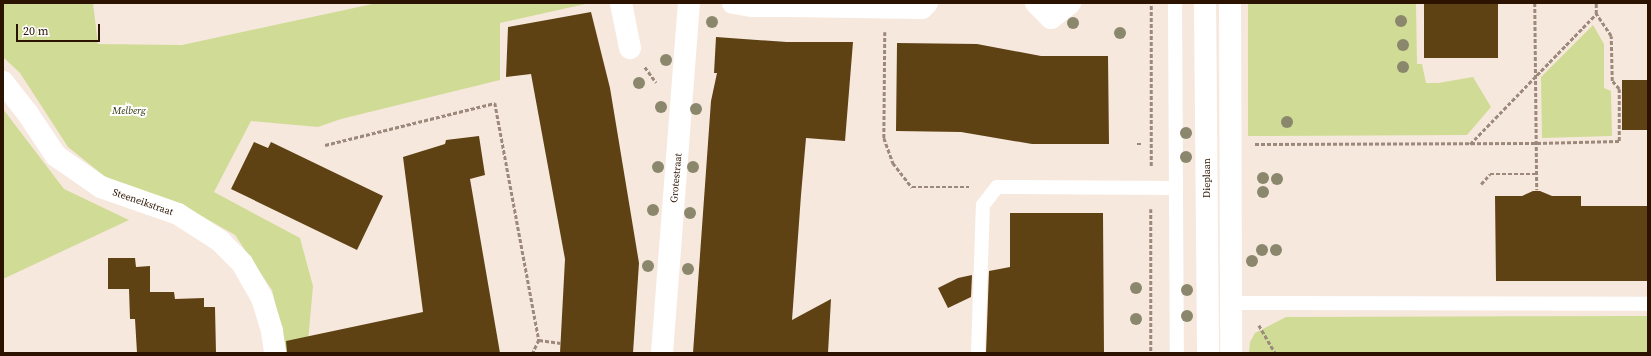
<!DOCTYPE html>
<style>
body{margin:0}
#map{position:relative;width:1651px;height:356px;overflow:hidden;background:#f7e8de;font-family:"Source Serif 4",serif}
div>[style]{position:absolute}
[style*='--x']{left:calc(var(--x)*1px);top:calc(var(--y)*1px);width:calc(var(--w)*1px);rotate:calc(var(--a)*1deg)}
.green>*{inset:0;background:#d0dc96}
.building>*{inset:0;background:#5e4214;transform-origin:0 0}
.path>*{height:2.5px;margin-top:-1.25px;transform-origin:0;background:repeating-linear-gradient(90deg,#9c897b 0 4px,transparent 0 6px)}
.service>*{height:14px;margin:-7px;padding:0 7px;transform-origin:7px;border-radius:7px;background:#fff}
.pedestrian>*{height:22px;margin:-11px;padding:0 11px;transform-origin:11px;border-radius:11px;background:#fff}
.minor>*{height:22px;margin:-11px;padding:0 11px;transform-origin:11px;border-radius:11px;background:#fff}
.secondary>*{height:22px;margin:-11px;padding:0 11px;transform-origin:11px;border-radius:11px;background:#fff}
.trees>*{width:12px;height:12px;margin:-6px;border-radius:50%;background:#8b876c}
span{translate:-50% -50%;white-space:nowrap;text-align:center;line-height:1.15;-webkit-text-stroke:4px #fff;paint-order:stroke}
.park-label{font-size:10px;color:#32370f;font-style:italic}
.street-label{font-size:10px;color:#2c1300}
.frame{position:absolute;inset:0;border:4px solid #2c1300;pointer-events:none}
.scale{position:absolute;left:16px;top:24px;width:84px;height:18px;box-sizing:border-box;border:2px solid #2c1300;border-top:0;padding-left:5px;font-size:12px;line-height:14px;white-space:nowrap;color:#2c1300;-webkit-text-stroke:3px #fff;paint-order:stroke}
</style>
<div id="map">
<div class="green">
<div style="clip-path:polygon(3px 3px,93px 3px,98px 44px,182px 45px,377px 3px,590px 3px,500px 23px,500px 80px,341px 119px,318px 127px,251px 121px,214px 192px,300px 238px,313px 286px,307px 353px,287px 353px,272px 290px,235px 235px,186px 207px,108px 179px,68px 147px,20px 73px,3px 57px)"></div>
<div style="clip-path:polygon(1248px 3px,1416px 3px,1417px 64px,1422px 64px,1426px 83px,1438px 83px,1473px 77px,1491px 107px,1467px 135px,1248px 136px)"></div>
<div style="clip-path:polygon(1593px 25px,1604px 44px,1604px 88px,1611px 91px,1612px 136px,1542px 138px,1541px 77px)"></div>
<div style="clip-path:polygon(3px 109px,64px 189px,129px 220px,3px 279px)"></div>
<div style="clip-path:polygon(1648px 316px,1648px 353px,1249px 353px,1250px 342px,1255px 333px,1286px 317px)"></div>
</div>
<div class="building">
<div style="left:1424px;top:3px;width:74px;height:55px"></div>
<div style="clip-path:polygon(591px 12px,610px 88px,639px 263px,633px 353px,560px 353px,565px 259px,531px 74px,506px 77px,508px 27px)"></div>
<div style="clip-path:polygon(716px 37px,787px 42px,853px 42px,845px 141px,806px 138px,801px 195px,792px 320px,831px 299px,828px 353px,693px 353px,711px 101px,717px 73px,714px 73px)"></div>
<div style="clip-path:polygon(897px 43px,977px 44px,1041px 56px,1108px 56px,1109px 144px,1032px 144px,961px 132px,896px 131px)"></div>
<div style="left:1648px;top:80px;width:50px;height:26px;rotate:90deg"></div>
<div style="clip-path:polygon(479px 136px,485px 175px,470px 179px,500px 353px,287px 353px,286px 341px,423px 312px,403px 157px,445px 144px,446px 140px)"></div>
<div style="clip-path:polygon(254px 142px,268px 148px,271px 142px,383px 196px,357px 250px,231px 189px)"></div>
<div style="clip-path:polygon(1533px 191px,1540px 191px,1552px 196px,1581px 196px,1581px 206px,1648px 206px,1648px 281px,1496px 281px,1495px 196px,1522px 196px)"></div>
<div style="clip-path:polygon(1010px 213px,1103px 213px,1104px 353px,986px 353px,989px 271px,1010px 267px)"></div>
<div style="clip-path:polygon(108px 258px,135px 258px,136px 267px,150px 266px,150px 292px,174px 292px,175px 299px,204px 298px,204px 307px,215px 307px,216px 353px,137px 353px,135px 319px,130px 319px,129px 289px,108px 289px)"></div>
<div style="clip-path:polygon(972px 275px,971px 297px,948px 308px,938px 288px,958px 278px)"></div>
</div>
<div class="path">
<div style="--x:1535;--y:3;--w:187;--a:89.4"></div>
<div style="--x:885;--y:32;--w:106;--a:90.5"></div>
<div style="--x:884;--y:138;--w:27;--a:70"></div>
<div style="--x:893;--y:163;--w:31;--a:52"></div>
<div style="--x:912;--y:187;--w:57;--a:0"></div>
<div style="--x:645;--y:67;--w:19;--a:54"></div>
<div style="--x:1137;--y:144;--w:4;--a:0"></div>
<div style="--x:1255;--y:144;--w:282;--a:-0.2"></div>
<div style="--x:1537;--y:143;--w:82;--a:-1.4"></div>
<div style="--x:1619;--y:141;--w:52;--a:-90"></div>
<div style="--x:1619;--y:89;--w:11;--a:-131"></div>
<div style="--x:1612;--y:81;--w:45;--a:-91.3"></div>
<div style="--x:1611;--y:36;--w:27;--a:-124"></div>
<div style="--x:1596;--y:14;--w:11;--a:-90"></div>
<div style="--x:1470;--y:144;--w:181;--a:-45.9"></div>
<div style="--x:325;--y:145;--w:175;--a:-13.9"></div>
<div style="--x:495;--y:103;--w:241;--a:79.5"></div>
<div style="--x:539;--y:340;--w:14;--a:115"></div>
<div style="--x:1151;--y:166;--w:163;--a:-90"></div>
<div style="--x:1481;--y:184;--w:13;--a:-48"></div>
<div style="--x:1490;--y:174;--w:47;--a:0"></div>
<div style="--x:1151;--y:209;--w:144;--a:90"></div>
<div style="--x:1259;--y:325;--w:32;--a:60"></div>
<div style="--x:539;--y:340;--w:22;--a:8"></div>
</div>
<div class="service">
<div style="--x:1175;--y:3;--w:350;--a:89.7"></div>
<div style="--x:1231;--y:303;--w:417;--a:0.1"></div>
<div style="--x:978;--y:353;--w:148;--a:-88.1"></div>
<div style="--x:983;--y:205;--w:23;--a:-52"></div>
<div style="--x:997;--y:187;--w:179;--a:0.3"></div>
</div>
<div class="pedestrian">
<div style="--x:1036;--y:3;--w:21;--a:45"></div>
<div style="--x:1051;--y:18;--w:24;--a:-38"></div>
<div style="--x:789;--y:6;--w:133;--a:0.9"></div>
<div style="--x:922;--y:8;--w:7;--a:-45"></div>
</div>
<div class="minor">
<div style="--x:621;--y:3;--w:46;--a:78.7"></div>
<div style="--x:733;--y:3;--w:20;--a:9"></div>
<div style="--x:753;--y:6;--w:36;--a:0"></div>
<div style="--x:3;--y:82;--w:41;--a:52"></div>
<div style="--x:28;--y:114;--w:50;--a:56.3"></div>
<div style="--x:56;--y:156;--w:55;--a:34.6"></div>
<div style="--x:101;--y:187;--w:82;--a:19.3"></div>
<div style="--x:178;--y:214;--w:50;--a:32.7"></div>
<div style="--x:220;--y:241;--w:31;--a:45"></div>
<div style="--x:242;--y:263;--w:40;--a:60.3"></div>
<div style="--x:262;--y:298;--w:34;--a:73"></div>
<div style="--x:272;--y:331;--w:22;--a:82"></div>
<div style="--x:662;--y:353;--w:351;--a:-85.6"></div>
</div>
<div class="secondary">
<div style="--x:1205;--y:3;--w:350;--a:89.5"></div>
<div style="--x:1230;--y:3;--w:350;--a:89.8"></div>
</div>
<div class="trees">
<div style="left:1401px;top:21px"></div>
<div style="left:712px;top:22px"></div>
<div style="left:1073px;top:23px"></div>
<div style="left:1120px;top:33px"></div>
<div style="left:1403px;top:45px"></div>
<div style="left:666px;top:60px"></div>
<div style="left:1403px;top:67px"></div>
<div style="left:639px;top:83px"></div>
<div style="left:661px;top:107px"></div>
<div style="left:696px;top:109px"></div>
<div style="left:1287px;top:122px"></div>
<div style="left:1186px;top:133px"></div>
<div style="left:1186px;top:157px"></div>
<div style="left:658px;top:167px"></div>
<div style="left:693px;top:167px"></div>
<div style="left:1263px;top:178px"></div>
<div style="left:1277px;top:179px"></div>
<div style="left:1263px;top:192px"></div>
<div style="left:653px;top:210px"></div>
<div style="left:690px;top:213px"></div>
<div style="left:1262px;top:250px"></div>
<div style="left:1276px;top:250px"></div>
<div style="left:1252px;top:261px"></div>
<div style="left:648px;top:266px"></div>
<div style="left:688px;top:269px"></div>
<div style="left:1136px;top:288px"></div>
<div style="left:1187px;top:290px"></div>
<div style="left:1187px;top:316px"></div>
<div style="left:1136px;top:319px"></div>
</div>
<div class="park-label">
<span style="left:129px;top:111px">Melberg</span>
</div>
<div class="street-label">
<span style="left:676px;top:178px;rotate:-85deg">Grotestraat</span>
<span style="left:1207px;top:178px;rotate:-90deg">Dieplaan</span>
<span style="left:143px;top:202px;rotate:19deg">Steeneikstraat</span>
</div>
<div class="frame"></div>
<div class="scale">20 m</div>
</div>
